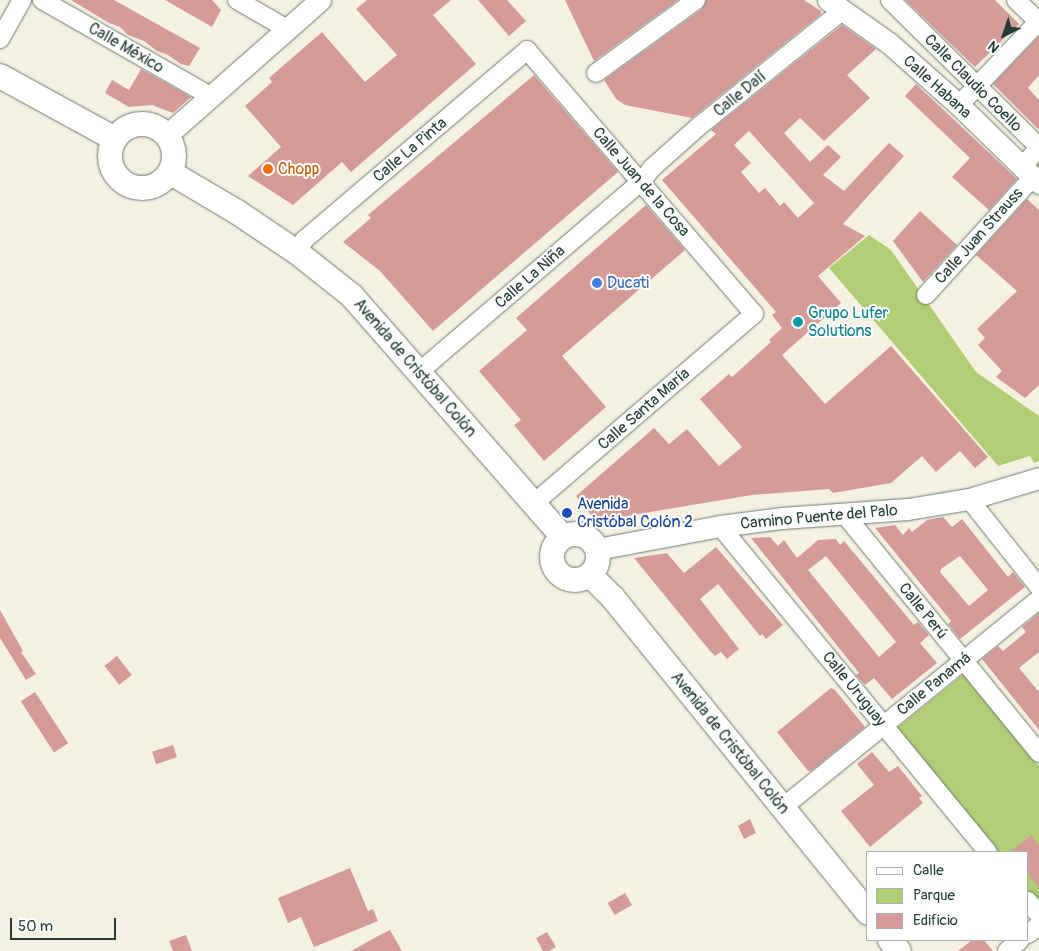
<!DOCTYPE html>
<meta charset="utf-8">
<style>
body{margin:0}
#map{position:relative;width:1039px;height:951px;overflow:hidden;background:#f5f1e1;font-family:Pangolin,sans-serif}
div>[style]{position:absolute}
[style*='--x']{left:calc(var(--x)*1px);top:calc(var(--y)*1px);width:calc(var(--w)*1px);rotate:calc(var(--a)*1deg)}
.green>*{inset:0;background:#b1ce74}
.building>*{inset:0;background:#d59b97;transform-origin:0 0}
.roads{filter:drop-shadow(0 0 1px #6a7c71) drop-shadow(0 0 1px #6a7c71)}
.minor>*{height:18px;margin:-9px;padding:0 9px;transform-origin:9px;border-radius:9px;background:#fff}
.tertiary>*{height:21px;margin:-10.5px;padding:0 10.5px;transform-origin:10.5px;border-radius:10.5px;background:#fff}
.secondary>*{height:24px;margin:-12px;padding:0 12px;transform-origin:12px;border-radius:12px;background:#fff}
.secondary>.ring{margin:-12px;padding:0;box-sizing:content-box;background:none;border:24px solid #fff;border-radius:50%}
.dots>*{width:14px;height:14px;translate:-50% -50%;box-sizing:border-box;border:2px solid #fff;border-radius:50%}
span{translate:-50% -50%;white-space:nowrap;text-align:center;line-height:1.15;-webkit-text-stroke:4px #fff;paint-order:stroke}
.street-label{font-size:16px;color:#1f3d34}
.food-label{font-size:16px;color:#c56008}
.left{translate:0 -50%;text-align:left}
.shop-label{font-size:16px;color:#366cbe}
.culture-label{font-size:16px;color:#0d838f}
.transit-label{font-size:16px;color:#164399}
.legend{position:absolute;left:866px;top:851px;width:162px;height:90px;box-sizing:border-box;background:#fff;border:1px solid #a5b1ae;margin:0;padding:6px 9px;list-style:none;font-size:15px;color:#1f3d34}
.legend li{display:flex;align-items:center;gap:10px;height:25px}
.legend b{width:25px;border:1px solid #a5b1ae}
.north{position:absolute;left:979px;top:10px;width:50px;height:50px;-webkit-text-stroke:4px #fff;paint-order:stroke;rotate:221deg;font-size:14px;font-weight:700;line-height:20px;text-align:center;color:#1f3d34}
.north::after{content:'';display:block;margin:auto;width:18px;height:22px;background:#1f3d34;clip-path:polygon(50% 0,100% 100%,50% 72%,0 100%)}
.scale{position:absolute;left:10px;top:918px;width:106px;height:22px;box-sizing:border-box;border:2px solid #1f3d34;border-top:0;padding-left:6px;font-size:15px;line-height:18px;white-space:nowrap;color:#1f3d34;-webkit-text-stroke:4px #fff;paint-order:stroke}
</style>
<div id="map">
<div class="green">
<div style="clip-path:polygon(869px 235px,891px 250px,976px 372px,1039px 416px,1039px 461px,1034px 463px,1030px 456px,998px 466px,829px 268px)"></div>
<div style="clip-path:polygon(965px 673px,1039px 766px,1039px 906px,1028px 892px,1028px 852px,996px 852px,897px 728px)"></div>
</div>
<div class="building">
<div style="clip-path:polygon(71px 0,114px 0,200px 48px,189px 66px,181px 64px,168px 55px,157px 51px,144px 41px,128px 35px,120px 27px,109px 23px)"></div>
<div style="clip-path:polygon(165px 0,212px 0,221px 10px,212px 27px)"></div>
<div style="clip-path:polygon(367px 0,451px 0,433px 15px,476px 64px,351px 172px,342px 162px,293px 205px,248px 176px,281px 147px,245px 106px,272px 82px,269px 78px,322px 32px,365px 82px,397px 55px,356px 9px)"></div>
<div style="clip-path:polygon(478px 0,507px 0,526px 21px,509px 36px)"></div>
<div style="clip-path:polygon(565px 0,678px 0,594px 61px)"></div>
<div style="clip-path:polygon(706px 0,804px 0,821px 11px,821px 14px,692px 118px,625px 105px,616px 99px,604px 80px,702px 9px)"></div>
<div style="clip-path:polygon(905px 0,995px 0,1019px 24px,975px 67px)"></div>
<div style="clip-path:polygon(evenodd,842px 25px,876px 49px,847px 75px,870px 98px,824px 141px,800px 118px,784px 133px,810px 162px,828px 145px,841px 157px,823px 175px,844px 191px,889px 143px,904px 156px,843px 224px,865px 236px,818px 276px,841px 303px,782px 355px,825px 404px,891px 346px,988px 457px,975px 468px,960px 451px,936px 472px,922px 456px,891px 483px,833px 493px,829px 489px,752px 495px,596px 521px,576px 496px,654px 428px,669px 444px,687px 429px,719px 466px,742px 447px,700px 399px,729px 374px,732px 377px,771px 342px,769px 340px,782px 328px,772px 315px,776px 312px,662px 180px,716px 134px,711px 130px,842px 25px,749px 131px,814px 203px,798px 218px,784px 202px,780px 206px,765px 188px,759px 193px,741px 172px,751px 163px,734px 145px,749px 131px)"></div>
<div style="clip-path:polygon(1039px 36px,1039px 75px,1028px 88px,1039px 100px,1039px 130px,993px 84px)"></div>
<div style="clip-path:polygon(141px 69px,191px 97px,173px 113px,152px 105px,129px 107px,105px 93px,112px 80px,129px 90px)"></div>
<div style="clip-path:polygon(534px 75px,618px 172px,433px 331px,380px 271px,343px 242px,371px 218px,368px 215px)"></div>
<div style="clip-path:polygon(916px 84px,1017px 179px,989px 210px,952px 177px,970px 158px,905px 96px)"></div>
<div style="clip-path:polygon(1027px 199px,1039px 210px,1039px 385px,1025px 398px,996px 377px,1002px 371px,978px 345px,985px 338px,977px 329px,1017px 291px,976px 255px)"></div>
<div style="clip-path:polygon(646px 205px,685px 250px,562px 356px,606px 407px,544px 461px,514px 425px,521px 420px,479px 371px,527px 330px,516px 318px)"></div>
<div style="clip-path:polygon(920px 211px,957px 245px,923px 282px,893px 241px)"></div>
<div style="clip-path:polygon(evenodd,943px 517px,952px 527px,962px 519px,1008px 577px,1013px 572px,1025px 587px,960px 639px,948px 624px,951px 621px,875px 528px,895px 525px,903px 535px,909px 528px,912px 532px,927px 520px,943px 517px,960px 556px,988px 590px,969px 606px,940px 572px,941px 569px,960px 556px)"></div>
<div style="clip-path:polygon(evenodd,770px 537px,778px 546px,784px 540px,797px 558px,818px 540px,836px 539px,840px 545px,844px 541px,914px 625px,918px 622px,929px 635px,920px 643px,937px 663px,892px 699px,874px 678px,865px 685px,856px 675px,859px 673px,751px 538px,770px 537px,826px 556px,896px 642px,879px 657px,808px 570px,826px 556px)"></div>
<div style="clip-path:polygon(716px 547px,783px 625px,766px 639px,762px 634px,760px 636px,718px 584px,700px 599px,739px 649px,727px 659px,721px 652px,715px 656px,710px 651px,634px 558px,667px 553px,684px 573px)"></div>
<div style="clip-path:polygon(0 610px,23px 651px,21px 652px,36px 674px,26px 680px,0 638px)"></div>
<div style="clip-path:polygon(1039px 613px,1039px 652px,1019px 668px,1039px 692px,1039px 730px,982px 659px,998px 646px,1003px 651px,1026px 632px,1022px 627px)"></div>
<div style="left:117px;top:656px;width:24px;height:16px;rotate:52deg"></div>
<div style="clip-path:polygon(831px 688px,835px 690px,865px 727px,811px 771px,808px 771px,777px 732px)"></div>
<div style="left:35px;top:692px;width:61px;height:17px;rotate:57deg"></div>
<div style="left:173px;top:745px;width:13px;height:22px;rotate:72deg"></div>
<div style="clip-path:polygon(872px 752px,889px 772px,898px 766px,922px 796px,919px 798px,923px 803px,870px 847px,841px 811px,874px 785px,857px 764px)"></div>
<div style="clip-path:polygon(750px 819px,756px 833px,744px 839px,738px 826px)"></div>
<div style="clip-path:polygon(1031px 835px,1039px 845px,1039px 888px,1028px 874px,1028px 852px,1010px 852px)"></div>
<div style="clip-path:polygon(350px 868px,368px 911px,373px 909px,378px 921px,314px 947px,301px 917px,288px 923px,278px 898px)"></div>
<div style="left:625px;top:893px;width:14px;height:20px;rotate:60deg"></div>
<div style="clip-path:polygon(390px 930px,402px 951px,351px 951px,378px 936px)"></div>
<div style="clip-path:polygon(547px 932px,556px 947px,549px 951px,543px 951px,536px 938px)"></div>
<div style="clip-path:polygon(186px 935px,192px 951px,173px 951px,169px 941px)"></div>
<div style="clip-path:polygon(972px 940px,984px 940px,993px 951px,958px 951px)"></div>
</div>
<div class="roads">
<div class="minor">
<div style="--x:42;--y:0;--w:193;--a:29.7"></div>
<div style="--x:237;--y:0;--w:58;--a:30.1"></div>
<div style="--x:890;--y:0;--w:209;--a:44.6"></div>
<div style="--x:1039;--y:147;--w:26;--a:130"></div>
<div style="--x:1016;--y:0;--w:32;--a:44"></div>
<div style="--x:0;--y:39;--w:45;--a:-60.6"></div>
<div style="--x:596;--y:73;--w:124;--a:-36.1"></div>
<div style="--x:959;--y:105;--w:116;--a:-46.4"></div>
<div style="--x:298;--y:253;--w:14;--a:-65"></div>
<div style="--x:304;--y:240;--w:293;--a:-40.4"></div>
<div style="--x:527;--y:50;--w:348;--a:49.3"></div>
<div style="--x:754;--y:314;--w:291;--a:139.3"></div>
<div style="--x:926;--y:295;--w:159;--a:-47.8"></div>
<div style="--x:419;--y:372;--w:292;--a:-40.6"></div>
<div style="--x:641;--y:182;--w:18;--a:-52"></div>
<div style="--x:652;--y:168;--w:62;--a:-41.7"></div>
<div style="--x:698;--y:127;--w:186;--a:-38.9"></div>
<div style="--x:969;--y:499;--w:112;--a:51.5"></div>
<div style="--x:845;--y:515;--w:307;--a:50.8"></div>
<div style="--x:720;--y:526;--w:422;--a:50.6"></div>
<div style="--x:782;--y:808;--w:331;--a:-39.1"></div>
<div style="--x:1028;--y:901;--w:18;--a:52"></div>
<div style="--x:1028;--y:934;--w:14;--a:-39"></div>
<div style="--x:1007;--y:951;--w:17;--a:-40"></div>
</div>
<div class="tertiary">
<div style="--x:828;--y:0;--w:75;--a:35.2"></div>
<div style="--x:889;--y:43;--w:94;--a:41.5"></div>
<div style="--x:959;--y:105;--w:112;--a:44.3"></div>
<div style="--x:167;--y:135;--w:204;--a:-41.4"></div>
<div style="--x:597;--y:549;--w:125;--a:-10.6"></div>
<div style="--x:720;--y:526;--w:63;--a:-7.4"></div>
<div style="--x:782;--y:518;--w:126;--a:-4.1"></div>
<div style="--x:908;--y:509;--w:62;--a:-9.3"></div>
<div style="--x:969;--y:499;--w:73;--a:-16.7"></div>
</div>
<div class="secondary">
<div style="--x:0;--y:76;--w:131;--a:28.7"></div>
<div class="ring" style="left:110px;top:124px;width:40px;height:40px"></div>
<div style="--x:171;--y:173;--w:77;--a:30.6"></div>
<div style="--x:237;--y:212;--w:73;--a:33.9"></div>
<div style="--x:298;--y:253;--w:69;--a:38.5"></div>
<div style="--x:352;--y:296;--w:320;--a:48.8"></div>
<div class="ring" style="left:552px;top:534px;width:22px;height:22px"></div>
<div style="--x:590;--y:575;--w:33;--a:45"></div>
<div style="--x:613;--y:598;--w:405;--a:51"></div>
<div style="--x:890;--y:940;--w:14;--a:51"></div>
</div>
</div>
<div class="dots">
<div style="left:268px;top:169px;background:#e8710a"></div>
<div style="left:597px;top:283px;background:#3f7fe0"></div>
<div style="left:798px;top:322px;background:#0f9aa8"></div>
<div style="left:567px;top:513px;background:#1a4fb4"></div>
</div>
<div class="street-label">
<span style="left:126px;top:48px;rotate:30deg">Calle México</span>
<span style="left:973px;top:83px;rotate:45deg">Calle Claudio Coello</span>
<span style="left:937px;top:87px;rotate:42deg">Calle Habana</span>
<span style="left:740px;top:94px;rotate:-39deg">Calle Dalí</span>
<span style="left:410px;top:150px;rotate:-40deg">Calle La Pinta</span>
<span style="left:641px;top:182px;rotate:49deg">Calle Juan de la Cosa</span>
<span style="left:979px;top:236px;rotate:-48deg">Calle Juan Strauss</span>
<span style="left:530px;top:277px;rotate:-41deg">Calle La Niña</span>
<span style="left:415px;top:368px;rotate:49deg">Avenida de Cristóbal Colón</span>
<span style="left:644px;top:409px;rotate:-41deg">Calle Santa María</span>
<span style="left:819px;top:517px;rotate:-5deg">Camino Puente del Palo</span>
<span style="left:923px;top:611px;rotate:51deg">Calle Perú</span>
<span style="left:934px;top:684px;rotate:-39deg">Calle Panamá</span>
<span style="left:854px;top:689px;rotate:51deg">Calle Uruguay</span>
<span style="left:730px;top:743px;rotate:51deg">Avenida de Cristóbal Colón</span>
</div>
<div class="food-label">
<span class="left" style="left:278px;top:169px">Chopp</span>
</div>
<div class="shop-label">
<span class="left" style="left:607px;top:283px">Ducati</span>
</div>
<div class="culture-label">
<span class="left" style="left:808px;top:322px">Grupo Lufer<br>Solutions</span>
</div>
<div class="transit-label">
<span class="left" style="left:577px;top:513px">Avenida<br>Cristóbal Colón 2</span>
</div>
<ul class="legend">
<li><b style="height:6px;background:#fff"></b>Calle</li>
<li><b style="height:14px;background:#b1ce74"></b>Parque</li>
<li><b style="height:14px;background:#d59b97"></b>Edificio</li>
</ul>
<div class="north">N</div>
<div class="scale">50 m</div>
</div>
